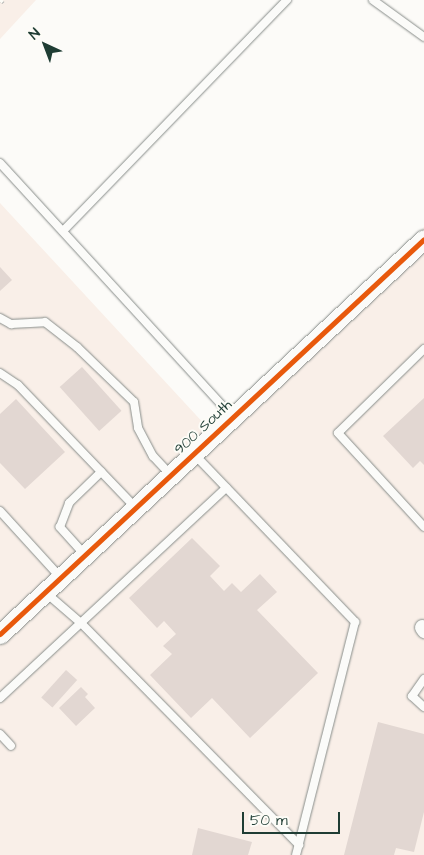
<!DOCTYPE html>
<style>
body{margin:0}
#map{position:relative;width:424px;height:855px;overflow:hidden;background:#fcfbf8;font-family:"Architects Daughter",sans-serif}
div>[style]{position:absolute}
[style*='--x']{left:calc(var(--x)*1px);top:calc(var(--y)*1px);width:calc(var(--w)*1px);rotate:calc(var(--a)*1deg)}
.built>*{inset:0;background:#f9efe8}
.building>*{inset:0;background:#e2d7d2;transform-origin:0 0}
.roads{filter:drop-shadow(0 0 1px #888d8a) drop-shadow(0 0 1px #888d8a)}
.service>*{height:8px;margin:-4px;padding:0 4px;transform-origin:4px;border-radius:4px;background:#fbfbf9}
.minor>*{height:15px;margin:-7.5px;padding:0 7.5px;transform-origin:7.5px;border-radius:7.5px;background:#fbfbf9}
.tertiary>*{height:19px;margin:-9.5px;padding:0 9.5px;transform-origin:9.5px;border-radius:9.5px;background:#fbfbf9}
.rail>*{height:5.5px;margin-top:-2.75px;transform-origin:0;background:repeating-linear-gradient(90deg,#fdfcf7 0 11px,#b5b8b6 0 22px);box-sizing:border-box;border-block:1px solid #b5b8b6}
.cycleway>*{height:5px;margin:-2.5px;padding:0 2.5px;transform-origin:2.5px;border-radius:2.5px;background:#e8590c}
span{translate:-50% -50%;white-space:nowrap;text-align:center;line-height:1.15;-webkit-text-stroke:4px #fdfcf7;paint-order:stroke}
.street-label{font-size:15px;color:#1f3d34}
.north{position:absolute;left:20px;top:20px;width:50px;height:50px;-webkit-text-stroke:4px #fdfcf7;paint-order:stroke;rotate:317deg;font-size:14px;font-weight:700;line-height:20px;text-align:center;color:#1f3d34}
.north::after{content:'';display:block;margin:auto;width:18px;height:22px;background:#1f3d34;clip-path:polygon(50% 0,100% 100%,50% 72%,0 100%)}
.scale{position:absolute;left:242px;top:812px;width:98px;height:22px;box-sizing:border-box;border:2px solid #1f3d34;border-top:0;padding-left:6px;font-size:15px;line-height:18px;white-space:nowrap;color:#1f3d34;-webkit-text-stroke:4px #fdfcf7;paint-order:stroke}
</style>
<div id="map">
<div class="built">
<div style="clip-path:polygon(0 0,36px 0,0 39px)"></div>
<div style="clip-path:polygon(0 203px,208px 428px,424px 227px,424px 855px,0 855px)"></div>
</div>
<div class="building">
<div style="clip-path:polygon(0 267px,12px 280px,0 291px)"></div>
<div style="left:82px;top:367px;width:59px;height:30px;rotate:48deg"></div>
<div style="clip-path:polygon(424px 398px,424px 465px,420px 461px,413px 468px,383px 436px)"></div>
<div style="clip-path:polygon(16px 399px,65px 452px,25px 489px,0 463px,0 414px)"></div>
<div style="clip-path:polygon(192px 538px,220px 566px,210px 576px,224px 591px,232px 583px,241px 592px,260px 574px,277px 592px,257px 610px,318px 673px,250px 738px,212px 698px,191px 718px,150px 675px,172px 654px,163px 646px,176px 634px,164px 621px,157px 628px,129px 598px)"></div>
<div style="left:66px;top:670px;width:15px;height:37px;rotate:42deg"></div>
<div style="clip-path:polygon(81px 687px,88px 694px,85px 697px,95px 708px,76px 726px,59px 708px)"></div>
<div style="clip-path:polygon(378px 722px,424px 734px,424px 812px,414px 852px,396px 848px,394px 855px,344px 855px)"></div>
<div style="clip-path:polygon(198px 828px,252px 842px,248px 855px,192px 855px)"></div>
</div>
<div class="roads">
<div class="service">
<div style="--x:373;--y:0;--w:63;--a:36"></div>
<div style="--x:0;--y:163;--w:345;--a:47.5"></div>
<div style="--x:63;--y:231;--w:322;--a:-45.9"></div>
<div style="--x:0;--y:318;--w:13;--a:29"></div>
<div style="--x:11;--y:324;--w:34;--a:-3"></div>
<div style="--x:45;--y:322;--w:41;--a:38"></div>
<div style="--x:77;--y:347;--w:79;--a:44"></div>
<div style="--x:134;--y:402;--w:26;--a:81"></div>
<div style="--x:138;--y:428;--w:32;--a:62"></div>
<div style="--x:153;--y:456;--w:26;--a:47"></div>
<div style="--x:424;--y:349;--w:120;--a:135.7"></div>
<div style="--x:338;--y:433;--w:127;--a:47.5"></div>
<div style="--x:0;--y:373;--w:22;--a:34"></div>
<div style="--x:18;--y:385;--w:169;--a:46.2"></div>
<div style="--x:194;--y:454;--w:233;--a:46.2"></div>
<div style="--x:355;--y:622;--w:240;--a:104.2"></div>
<div style="--x:0;--y:511;--w:91;--a:47.7"></div>
<div style="--x:85;--y:555;--w:38;--a:-132"></div>
<div style="--x:60;--y:527;--w:26;--a:-69"></div>
<div style="--x:69;--y:503;--w:45;--a:-44.1"></div>
<div style="--x:45;--y:592;--w:49;--a:40.9"></div>
<div style="--x:82;--y:624;--w:310;--a:45.5"></div>
<div style="--x:424;--y:679;--w:21;--a:125"></div>
<div style="--x:412;--y:696;--w:16;--a:43"></div>
<div style="--x:0;--y:698;--w:309;--a:-42.9"></div>
<div style="--x:0;--y:734;--w:16;--a:47"></div>
</div>
<div class="minor">
<div style="--x:422;--y:627;--w:4;--a:56"></div>
</div>
<div class="tertiary">
<div style="--x:0;--y:634;--w:579;--a:-42.97"></div>
</div>
</div>
<div class="rail">
<div style="--x:0;--y:2;--w:3;--a:-45"></div>
</div>
<div class="cycleway">
<div style="--x:0;--y:634;--w:579;--a:-42.97"></div>
</div>
<div class="street-label">
<span style="left:203px;top:427px;rotate:-43deg">900 South</span>
</div>
<div class="north">N</div>
<div class="scale">50 m</div>
</div>
